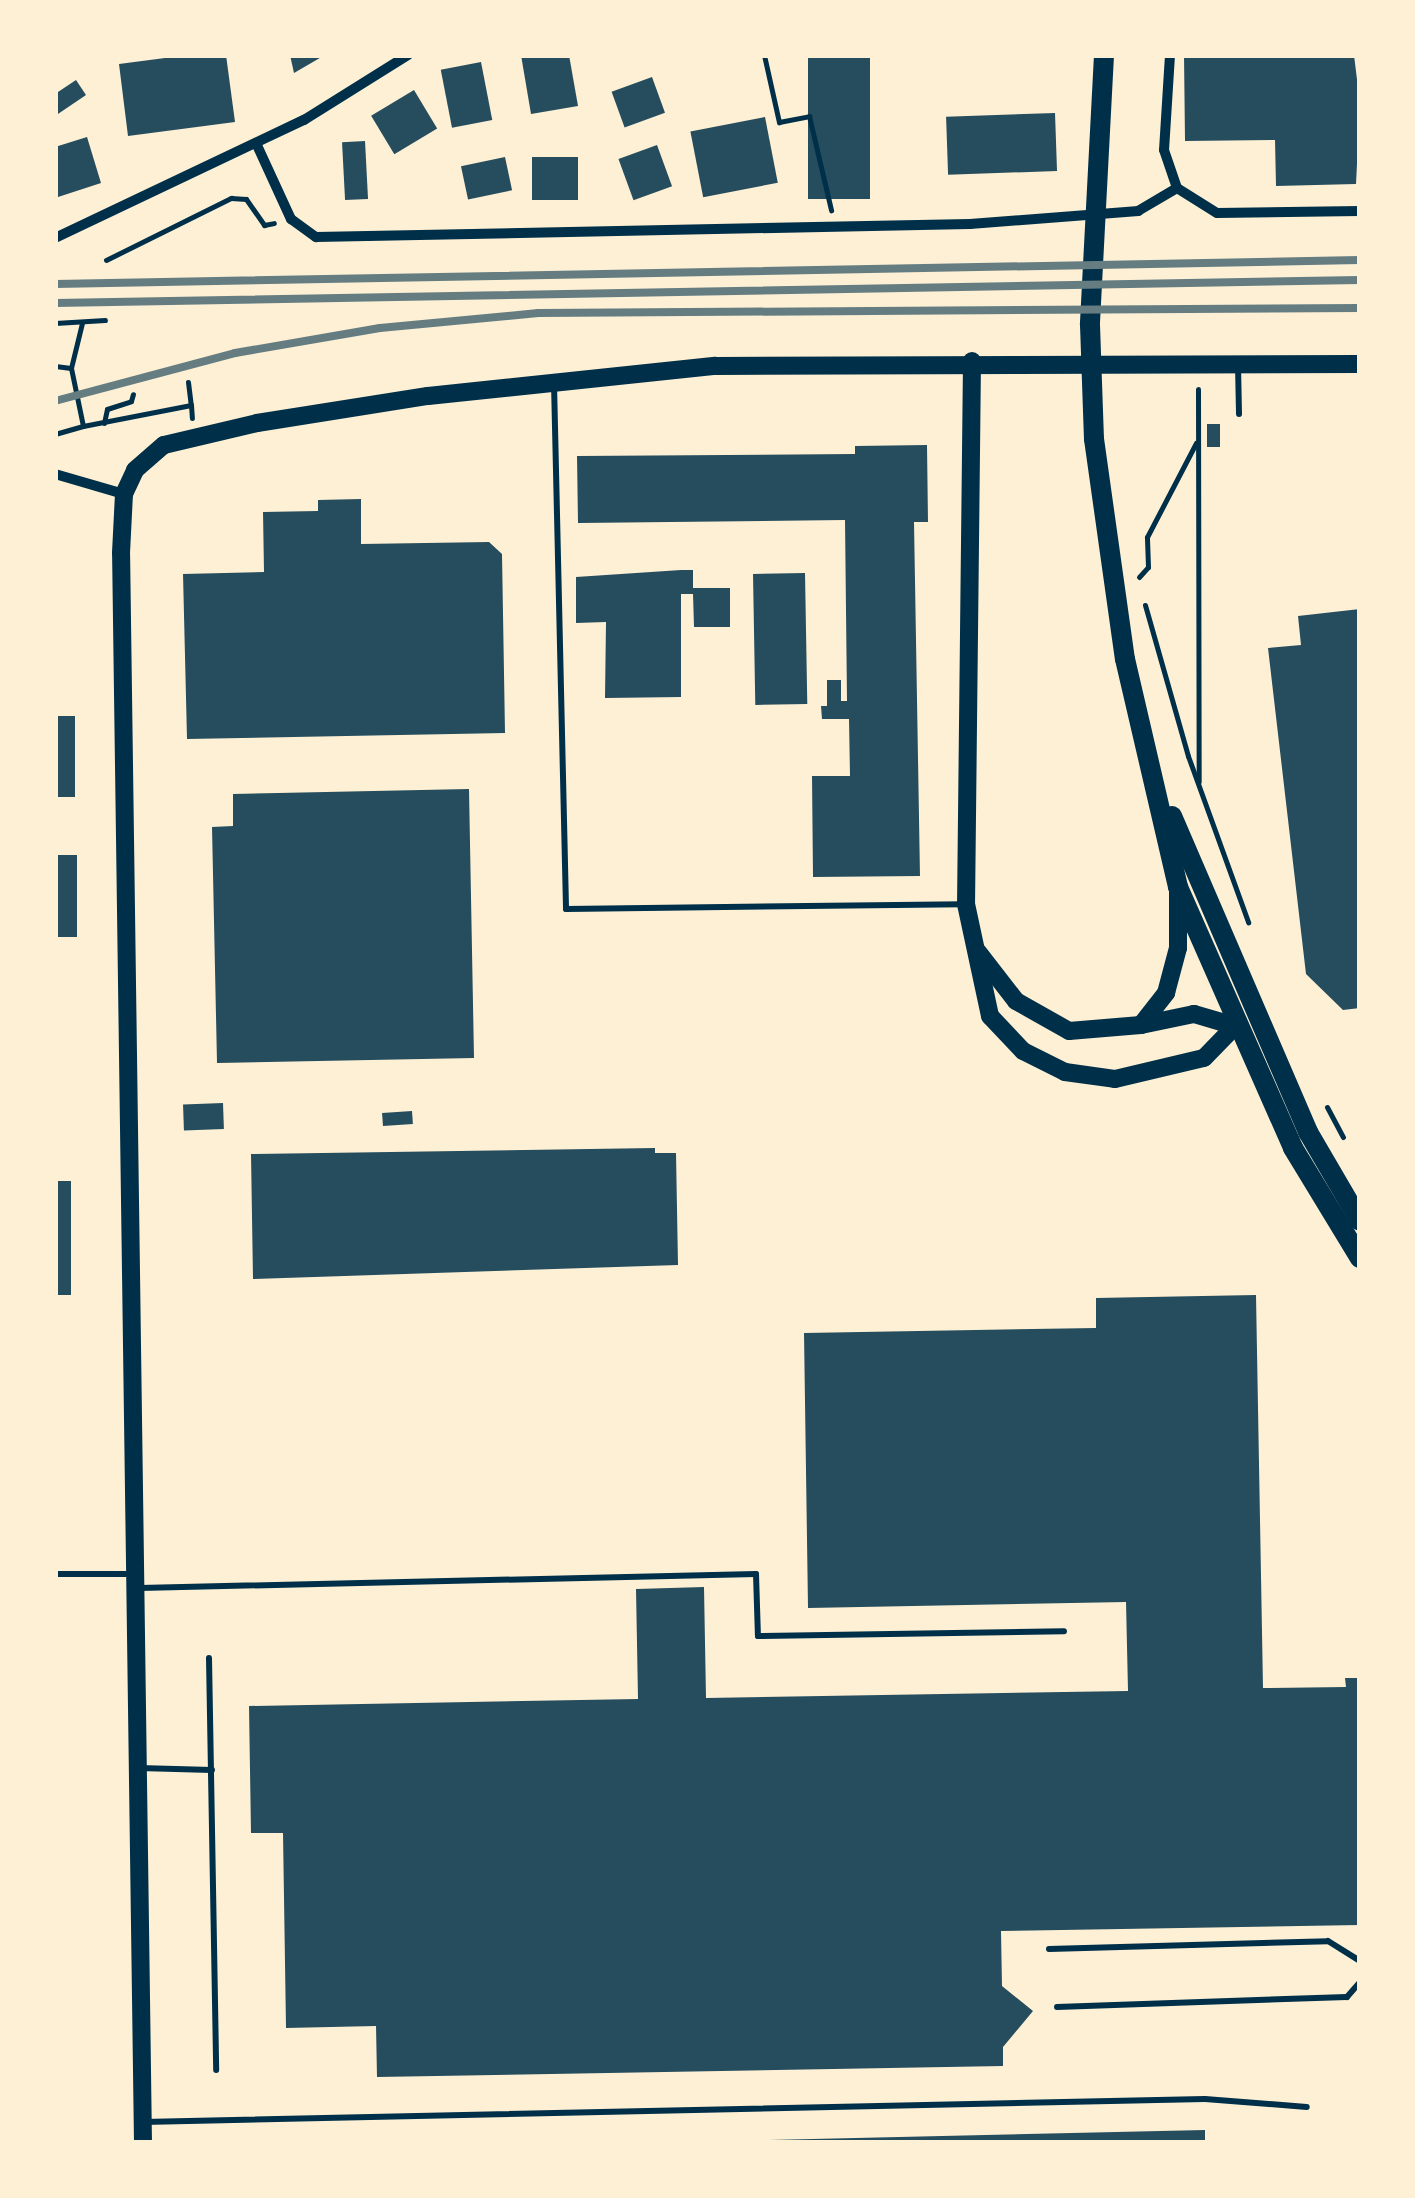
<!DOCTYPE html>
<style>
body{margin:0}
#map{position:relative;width:1415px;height:2198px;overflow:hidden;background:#fdf0d5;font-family:Quicksand,sans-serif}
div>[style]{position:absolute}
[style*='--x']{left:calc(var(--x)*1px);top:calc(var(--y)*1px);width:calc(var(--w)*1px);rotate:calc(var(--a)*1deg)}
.building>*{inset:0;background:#264d5e;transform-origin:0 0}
.path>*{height:5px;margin:-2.5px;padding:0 2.5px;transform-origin:2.5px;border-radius:2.5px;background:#003049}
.service>*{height:6px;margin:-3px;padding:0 3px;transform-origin:3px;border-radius:3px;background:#003049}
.minor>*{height:10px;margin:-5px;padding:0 5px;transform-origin:5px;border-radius:5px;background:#003049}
.tertiary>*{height:18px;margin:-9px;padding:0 9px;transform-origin:9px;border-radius:9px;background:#003049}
.secondary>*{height:20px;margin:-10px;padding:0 10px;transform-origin:10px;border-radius:10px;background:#003049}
.rail>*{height:8px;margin:-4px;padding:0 4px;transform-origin:4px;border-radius:4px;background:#657d81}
span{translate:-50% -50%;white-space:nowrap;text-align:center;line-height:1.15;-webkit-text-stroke:10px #fdf0d5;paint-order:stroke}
.frame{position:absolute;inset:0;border:58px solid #fdf0d5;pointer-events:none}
</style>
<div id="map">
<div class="building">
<div style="clip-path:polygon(188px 55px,226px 55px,235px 122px,128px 136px,119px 64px)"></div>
<div style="clip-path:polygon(290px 55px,325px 55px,294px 73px)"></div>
<div style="clip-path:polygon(521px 55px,569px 55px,578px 106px,531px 114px)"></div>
<div style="left:808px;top:55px;width:62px;height:144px"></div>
<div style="clip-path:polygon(1184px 55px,1354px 55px,1360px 104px,1356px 184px,1276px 186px,1275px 140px,1185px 141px)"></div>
<div style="left:481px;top:62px;width:59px;height:41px;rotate:79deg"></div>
<div style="left:652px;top:77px;width:38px;height:43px;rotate:70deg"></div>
<div style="clip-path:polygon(76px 80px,86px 95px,55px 116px,55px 94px)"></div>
<div style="left:414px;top:90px;width:45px;height:50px;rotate:59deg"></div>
<div style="left:1055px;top:113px;width:58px;height:109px;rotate:88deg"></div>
<div style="left:765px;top:117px;width:67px;height:76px;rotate:79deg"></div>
<div style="clip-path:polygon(87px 137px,101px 183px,55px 198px,55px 147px)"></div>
<div style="left:365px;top:141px;width:58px;height:23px;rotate:87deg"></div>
<div style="left:657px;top:145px;width:44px;height:41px;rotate:70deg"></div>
<div style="left:505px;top:157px;width:34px;height:45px;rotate:78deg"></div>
<div style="left:532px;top:157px;width:46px;height:43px"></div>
<div style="left:1207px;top:424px;width:13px;height:23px"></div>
<div style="clip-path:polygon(927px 445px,928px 522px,914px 522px,920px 876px,813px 877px,812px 776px,850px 776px,849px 719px,822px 719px,821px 706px,827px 706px,827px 680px,841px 680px,841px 701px,847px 701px,845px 520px,578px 523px,577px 456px,855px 454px,855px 446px)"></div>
<div style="clip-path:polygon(361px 499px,361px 544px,489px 542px,502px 554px,505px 733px,187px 739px,183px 574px,264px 572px,263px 512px,318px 511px,318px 500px)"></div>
<div style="clip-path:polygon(681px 570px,693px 570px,693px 588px,730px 588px,730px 627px,694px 627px,693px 594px,681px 594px,681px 697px,605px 698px,606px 622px,576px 623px,576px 577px)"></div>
<div style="left:805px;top:573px;width:131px;height:52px;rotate:89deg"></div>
<div style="clip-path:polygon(1360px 609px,1360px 1008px,1343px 1010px,1306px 974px,1268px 648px,1301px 645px,1298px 616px)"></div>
<div style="left:55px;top:716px;width:20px;height:81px"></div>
<div style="clip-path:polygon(469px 789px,474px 1058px,217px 1063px,212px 827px,233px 826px,233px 794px)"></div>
<div style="left:55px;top:855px;width:22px;height:82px"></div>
<div style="left:223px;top:1103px;width:26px;height:40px;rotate:88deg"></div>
<div style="left:412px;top:1111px;width:13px;height:30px;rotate:86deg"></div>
<div style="clip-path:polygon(655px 1148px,655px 1153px,676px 1153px,678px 1265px,253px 1279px,251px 1154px)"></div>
<div style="left:55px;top:1181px;width:16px;height:114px"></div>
<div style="clip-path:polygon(1256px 1295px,1263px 1688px,1346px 1687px,1345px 1678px,1360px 1678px,1360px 1925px,1001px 1931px,1002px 1986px,1033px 2011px,1003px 2047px,1003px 2066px,377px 2077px,376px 2026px,286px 2028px,283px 1833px,251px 1833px,249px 1706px,638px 1699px,636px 1589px,704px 1587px,706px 1698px,1128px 1691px,1126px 1602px,808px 1608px,804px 1333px,1096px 1328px,1096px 1298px)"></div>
<div style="clip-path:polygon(1205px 2130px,1205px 2143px,769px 2143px,769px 2140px)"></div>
</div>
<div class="path">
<div style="--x:764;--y:55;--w:69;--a:77.4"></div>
<div style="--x:779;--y:122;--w:31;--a:-11"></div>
<div style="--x:809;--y:116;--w:97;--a:76.8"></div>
<div style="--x:106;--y:260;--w:140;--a:-26.4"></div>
<div style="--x:231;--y:198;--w:15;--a:4"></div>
<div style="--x:246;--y:199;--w:32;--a:55"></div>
<div style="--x:264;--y:225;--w:10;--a:-11"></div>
<div style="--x:55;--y:323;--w:50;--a:-3.4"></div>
<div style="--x:55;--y:366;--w:16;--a:7"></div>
<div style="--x:71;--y:368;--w:59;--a:78.3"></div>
<div style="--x:83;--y:426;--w:110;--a:-11"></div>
<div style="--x:191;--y:405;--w:13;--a:86"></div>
<div style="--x:71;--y:368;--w:46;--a:-76.3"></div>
<div style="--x:188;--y:382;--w:23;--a:83"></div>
<div style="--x:1198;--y:389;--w:393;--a:89.9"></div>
<div style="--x:104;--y:423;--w:14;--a:-78"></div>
<div style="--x:107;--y:409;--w:25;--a:-18"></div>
<div style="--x:131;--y:401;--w:7;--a:-74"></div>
<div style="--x:55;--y:434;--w:29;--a:-16"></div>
<div style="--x:1139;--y:577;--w:13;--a:-48"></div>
<div style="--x:1148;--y:567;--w:30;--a:-92"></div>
<div style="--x:1147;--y:537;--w:106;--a:-62.5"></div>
<div style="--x:1145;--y:605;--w:157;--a:74.1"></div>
<div style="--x:1188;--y:756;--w:177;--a:70.1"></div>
<div style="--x:1327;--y:1107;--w:34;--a:62"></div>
</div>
<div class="service">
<div style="--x:1238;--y:365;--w:49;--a:88.8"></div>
<div style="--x:554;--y:383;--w:526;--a:88.69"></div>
<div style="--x:566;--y:909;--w:397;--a:-0.7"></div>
<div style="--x:55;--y:1574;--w:76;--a:0"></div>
<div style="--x:140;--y:1588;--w:616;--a:-1.3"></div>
<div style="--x:756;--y:1574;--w:62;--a:88.2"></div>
<div style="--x:758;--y:1636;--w:306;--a:-0.9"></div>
<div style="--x:209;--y:1658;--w:412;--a:89"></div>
<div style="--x:139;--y:1768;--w:73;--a:1.6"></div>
<div style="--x:1049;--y:1949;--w:279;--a:-1.6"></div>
<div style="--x:1328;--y:1941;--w:38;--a:32"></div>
<div style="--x:1057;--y:2007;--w:290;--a:-2"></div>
<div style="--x:1347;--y:1997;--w:20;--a:-49"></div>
<div style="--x:143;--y:2122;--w:1062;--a:-1.24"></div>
<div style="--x:1205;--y:2099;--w:102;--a:4.5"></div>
</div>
<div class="minor">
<div style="--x:1170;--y:55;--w:95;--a:93.6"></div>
<div style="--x:1164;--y:150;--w:40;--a:71.1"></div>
<div style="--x:1177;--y:188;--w:47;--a:32"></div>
<div style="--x:1217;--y:213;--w:143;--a:-0.8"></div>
<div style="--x:256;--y:143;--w:84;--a:65.3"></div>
<div style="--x:291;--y:219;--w:31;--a:36"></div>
<div style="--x:316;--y:237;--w:654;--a:-1.14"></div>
<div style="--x:970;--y:224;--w:169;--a:-4.4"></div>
<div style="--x:1138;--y:211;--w:45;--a:-30.5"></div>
<div style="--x:55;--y:238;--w:276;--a:-25.4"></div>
<div style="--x:304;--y:120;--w:123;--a:-32"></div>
<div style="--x:55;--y:474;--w:72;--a:16.2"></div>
</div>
<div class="tertiary">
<div style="--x:972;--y:361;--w:543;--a:90.63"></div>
<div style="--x:966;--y:904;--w:115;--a:77.9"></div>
<div style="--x:990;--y:1016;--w:48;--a:46.7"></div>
<div style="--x:1023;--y:1051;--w:47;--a:26.6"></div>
<div style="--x:1065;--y:1072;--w:50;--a:8"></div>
<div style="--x:1115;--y:1079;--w:91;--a:-13.3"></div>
<div style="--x:1204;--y:1058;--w:45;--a:-45.9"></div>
<div style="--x:1235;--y:1026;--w:43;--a:-163.7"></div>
<div style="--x:1194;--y:1014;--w:54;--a:168.3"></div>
<div style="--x:978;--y:952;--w:62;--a:52.2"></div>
<div style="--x:1016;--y:1001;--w:61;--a:29.5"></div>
<div style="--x:1069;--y:1031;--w:72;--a:-4.8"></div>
<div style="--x:1141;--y:1025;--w:41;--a:-52"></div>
<div style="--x:1166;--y:993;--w:47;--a:-75.1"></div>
<div style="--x:1178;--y:948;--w:61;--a:-90"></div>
<div style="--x:143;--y:2143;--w:1590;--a:-90.79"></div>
<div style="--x:121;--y:553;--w:59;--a:-87.1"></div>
<div style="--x:124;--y:494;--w:26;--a:-65"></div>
<div style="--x:135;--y:470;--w:38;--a:-41"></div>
<div style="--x:164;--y:445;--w:96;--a:-13.3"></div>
<div style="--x:257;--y:423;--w:173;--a:-9"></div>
<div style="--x:428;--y:396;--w:289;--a:-6"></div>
<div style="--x:715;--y:366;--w:645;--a:-0.18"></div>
</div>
<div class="secondary">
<div style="--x:1104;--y:55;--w:270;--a:93"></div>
<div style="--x:1090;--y:325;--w:114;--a:88"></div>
<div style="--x:1094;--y:439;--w:222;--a:82"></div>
<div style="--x:1125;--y:659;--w:234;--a:76.9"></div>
<div style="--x:1178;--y:887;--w:285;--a:66.2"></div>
<div style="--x:1293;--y:1148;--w:129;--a:58.7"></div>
<div style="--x:1172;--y:816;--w:344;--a:66.7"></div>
<div style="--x:1308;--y:1132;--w:103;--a:59.7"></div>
</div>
<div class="rail">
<div style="--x:55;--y:284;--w:1305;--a:-1.05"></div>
<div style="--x:55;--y:303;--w:1305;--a:-1.01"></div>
<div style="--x:55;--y:401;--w:186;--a:-14.9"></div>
<div style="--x:235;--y:353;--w:147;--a:-9.8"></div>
<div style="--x:380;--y:328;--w:159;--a:-5.4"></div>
<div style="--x:538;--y:313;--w:822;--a:-0.35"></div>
</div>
<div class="frame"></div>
</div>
